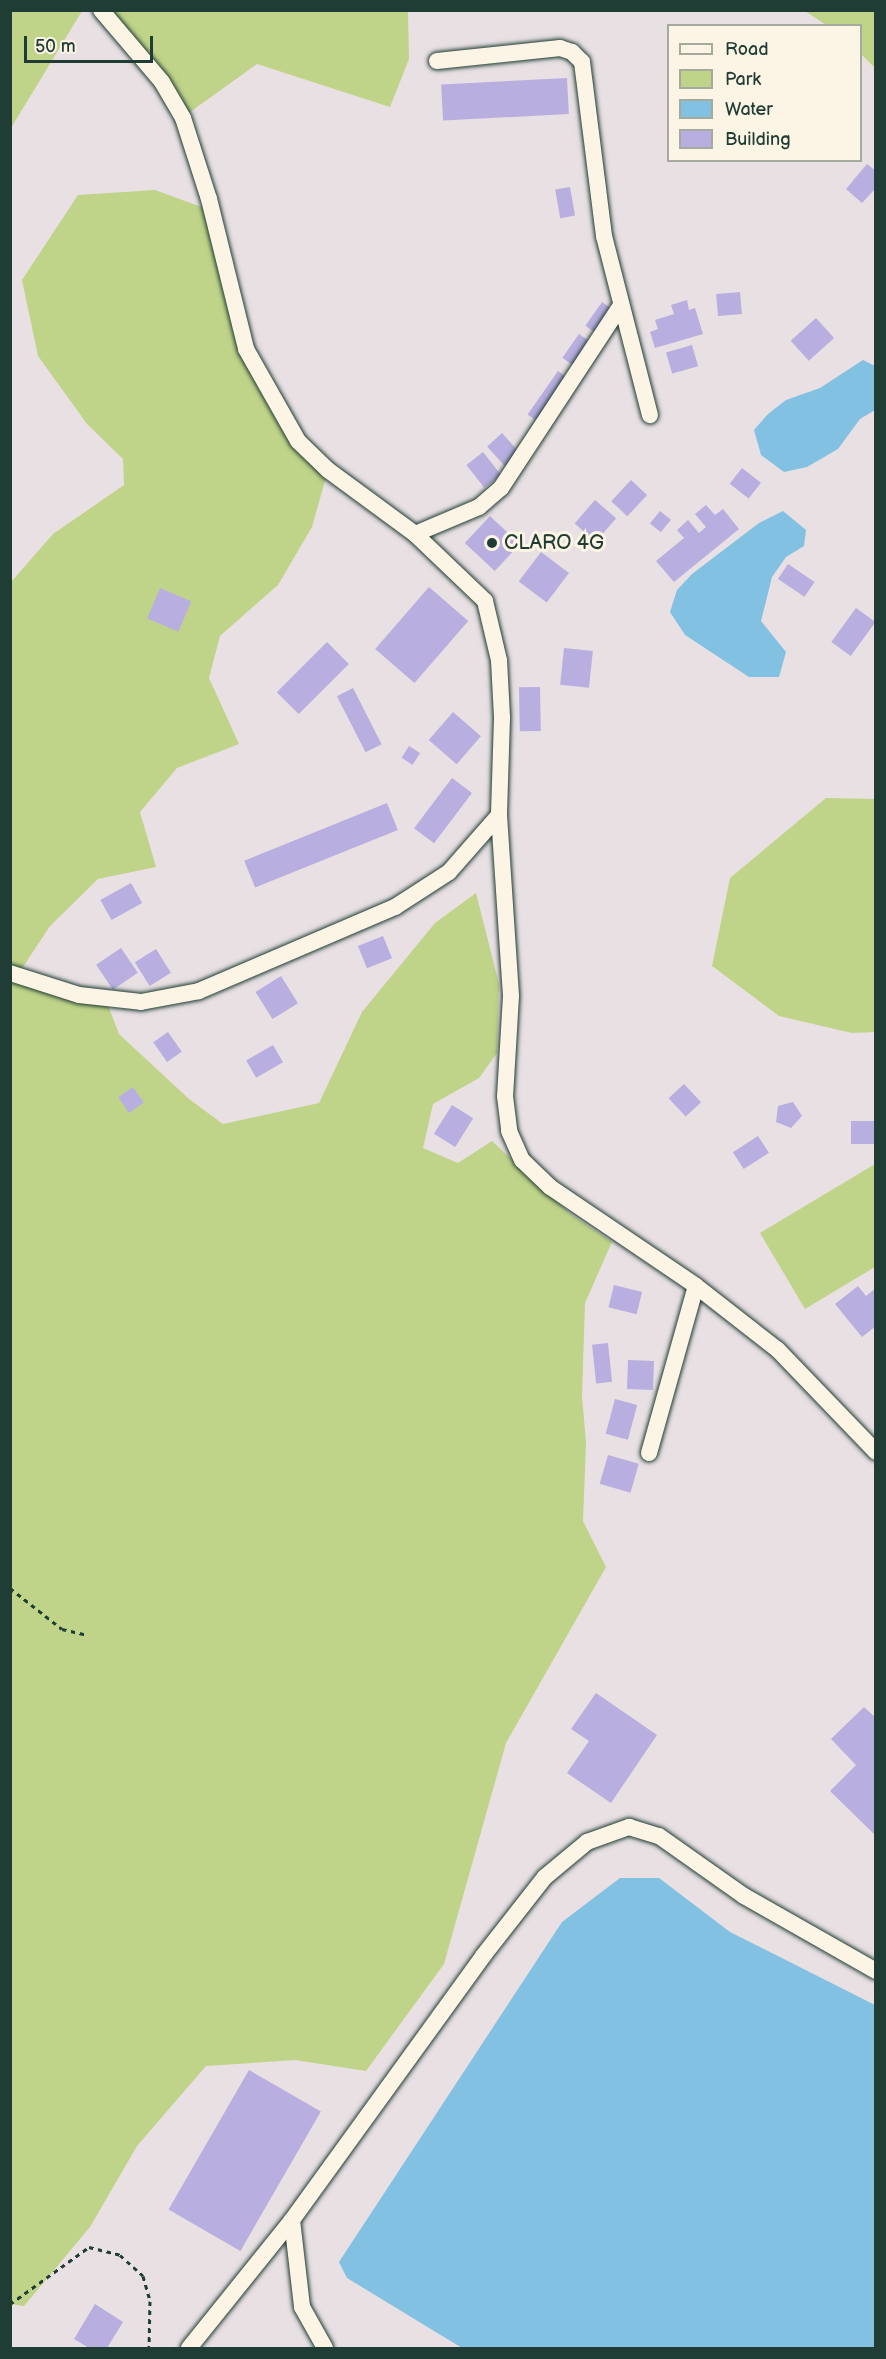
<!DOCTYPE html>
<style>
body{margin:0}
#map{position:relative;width:886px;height:2359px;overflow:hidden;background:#e8e0e3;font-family:"Balsamiq Sans",sans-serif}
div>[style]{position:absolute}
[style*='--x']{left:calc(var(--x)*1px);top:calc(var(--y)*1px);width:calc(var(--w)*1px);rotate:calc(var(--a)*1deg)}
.green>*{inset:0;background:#c0d489}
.water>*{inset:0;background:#83c1e3}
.building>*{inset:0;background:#b8aedf;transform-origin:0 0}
.path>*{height:3px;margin-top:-1.5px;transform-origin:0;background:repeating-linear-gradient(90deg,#1f3d34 0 4.5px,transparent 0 9px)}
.roads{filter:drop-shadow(0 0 2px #1f3d34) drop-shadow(0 0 2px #1f3d34)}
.minor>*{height:16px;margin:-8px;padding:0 8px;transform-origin:8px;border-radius:8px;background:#fcf5e5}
.dots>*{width:16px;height:16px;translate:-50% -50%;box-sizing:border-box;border:3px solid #fcf5e5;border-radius:50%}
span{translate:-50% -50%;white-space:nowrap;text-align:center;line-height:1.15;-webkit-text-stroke:6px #fcf5e5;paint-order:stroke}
.poi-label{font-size:20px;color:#1f3d34}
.left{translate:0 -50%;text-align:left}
.frame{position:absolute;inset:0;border:12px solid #1f3d34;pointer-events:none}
.legend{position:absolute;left:667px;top:24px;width:195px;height:138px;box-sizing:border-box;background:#fcf5e5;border:2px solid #a4ab9e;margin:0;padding:8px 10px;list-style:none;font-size:18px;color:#1f3d34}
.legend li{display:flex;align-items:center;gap:12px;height:30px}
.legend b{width:30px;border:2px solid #a4ab9e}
.scale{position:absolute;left:24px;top:36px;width:129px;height:27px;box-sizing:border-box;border:3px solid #1f3d34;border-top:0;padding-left:8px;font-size:18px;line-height:21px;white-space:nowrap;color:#1f3d34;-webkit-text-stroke:4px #fcf5e5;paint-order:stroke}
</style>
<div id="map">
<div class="green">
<div style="clip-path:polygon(11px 10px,82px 11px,11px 128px,10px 11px)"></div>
<div style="clip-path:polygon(92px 11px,408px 11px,409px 59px,390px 107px,257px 64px,179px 120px,156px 86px)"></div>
<div style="clip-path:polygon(805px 11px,875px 11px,875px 68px,861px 54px,860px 26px,826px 25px)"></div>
<div style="clip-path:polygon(155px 190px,207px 209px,240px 351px,266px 402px,295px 445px,326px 477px,312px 527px,278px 585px,220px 636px,209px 678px,239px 744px,177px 768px,140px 812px,156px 867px,98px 879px,50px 926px,19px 973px,103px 992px,119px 1034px,189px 1099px,223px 1124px,319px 1103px,362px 1012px,435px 923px,476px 893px,499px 984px,497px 1053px,479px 1078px,433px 1104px,423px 1148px,458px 1163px,492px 1141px,569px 1213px,612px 1242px,585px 1303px,582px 1396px,586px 1443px,583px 1521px,606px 1567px,506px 1743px,444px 1964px,366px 2071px,295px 2060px,206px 2066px,137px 2146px,90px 2227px,24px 2306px,11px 2304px,11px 582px,53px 534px,124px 485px,123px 459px,87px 424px,38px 356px,22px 280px,78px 195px)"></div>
<div style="clip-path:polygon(826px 798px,875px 799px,875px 1032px,852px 1033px,779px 1016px,712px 966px,730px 878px)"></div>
<div style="clip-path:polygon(875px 1164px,875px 1267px,805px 1309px,760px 1233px)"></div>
</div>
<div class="water">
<div style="clip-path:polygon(863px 360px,875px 366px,875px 410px,860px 419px,838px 449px,807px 467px,784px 472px,761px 455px,754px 430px,768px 414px,786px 400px,820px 388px)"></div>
<div style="clip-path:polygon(783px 511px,806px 530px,804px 546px,786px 557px,772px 577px,761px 621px,786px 652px,779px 677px,749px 677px,685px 635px,670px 612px,677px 590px,692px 574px,759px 523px)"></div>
<div style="clip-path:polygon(620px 1878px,659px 1878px,730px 1932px,875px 2005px,875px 2348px,462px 2348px,347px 2278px,339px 2262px,562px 1922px)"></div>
</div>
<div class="building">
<div style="left:567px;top:78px;width:36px;height:126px;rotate:87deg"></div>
<div style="clip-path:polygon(867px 164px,876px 171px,876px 188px,862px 203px,846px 189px)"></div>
<div style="left:570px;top:187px;width:29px;height:15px;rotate:80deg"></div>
<div style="left:740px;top:292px;width:22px;height:24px;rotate:85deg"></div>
<div style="clip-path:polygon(687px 300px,689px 310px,695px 308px,703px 334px,655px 348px,650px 332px,658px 329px,655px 320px,674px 314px,671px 305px)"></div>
<div style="left:602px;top:302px;width:12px;height:29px;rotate:35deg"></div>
<div style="left:816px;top:318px;width:27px;height:34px;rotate:48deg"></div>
<div style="left:579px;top:334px;width:12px;height:29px;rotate:35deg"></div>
<div style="left:692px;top:345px;width:22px;height:27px;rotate:74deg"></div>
<div style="left:558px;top:371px;width:12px;height:53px;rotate:35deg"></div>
<div style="left:502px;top:433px;width:27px;height:20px;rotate:48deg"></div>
<div style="left:483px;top:452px;width:29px;height:21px;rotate:52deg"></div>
<div style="left:742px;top:468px;width:24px;height:20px;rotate:38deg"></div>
<div style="left:631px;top:480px;width:22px;height:29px;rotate:43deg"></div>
<div style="left:595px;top:500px;width:28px;height:31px;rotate:41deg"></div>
<div style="clip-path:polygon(706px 505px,715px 515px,723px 509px,739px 529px,674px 582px,656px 561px,684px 538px,677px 530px,688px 520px,699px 533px,706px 527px,695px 514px)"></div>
<div style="left:660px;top:511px;width:14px;height:16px;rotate:39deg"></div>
<div style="left:490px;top:516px;width:41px;height:37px;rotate:43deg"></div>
<div style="left:541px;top:552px;width:35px;height:37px;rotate:37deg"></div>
<div style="left:788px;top:564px;width:32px;height:18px;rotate:34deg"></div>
<div style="left:429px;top:587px;width:52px;height:82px;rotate:41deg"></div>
<div style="left:160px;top:588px;width:34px;height:33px;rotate:23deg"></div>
<div style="left:856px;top:608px;width:24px;height:42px;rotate:36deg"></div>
<div style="left:327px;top:642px;width:31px;height:71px;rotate:45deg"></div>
<div style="left:564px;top:648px;width:29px;height:37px;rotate:6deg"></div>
<div style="left:540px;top:687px;width:44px;height:21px;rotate:89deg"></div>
<div style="left:353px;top:688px;width:63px;height:18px;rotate:63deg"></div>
<div style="left:453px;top:712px;width:37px;height:37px;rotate:41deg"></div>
<div style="left:409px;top:746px;width:13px;height:14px;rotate:32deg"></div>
<div style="left:452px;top:778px;width:25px;height:63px;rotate:37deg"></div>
<div style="left:387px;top:803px;width:29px;height:154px;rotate:68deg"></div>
<div style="left:131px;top:883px;width:23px;height:35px;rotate:61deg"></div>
<div style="left:383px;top:936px;width:24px;height:27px;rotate:68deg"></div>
<div style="left:121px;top:948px;width:30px;height:30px;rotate:56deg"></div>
<div style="left:156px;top:949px;width:28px;height:25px;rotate:58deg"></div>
<div style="left:281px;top:976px;width:32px;height:30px;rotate:58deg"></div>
<div style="left:168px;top:1032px;width:24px;height:18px;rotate:55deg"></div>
<div style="left:273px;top:1045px;width:20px;height:31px;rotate:60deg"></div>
<div style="left:684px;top:1084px;width:25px;height:21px;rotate:47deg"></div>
<div style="left:133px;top:1087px;width:19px;height:18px;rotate:55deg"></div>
<div style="clip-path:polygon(793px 1102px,802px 1116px,791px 1128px,776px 1122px,778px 1106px)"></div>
<div style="left:452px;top:1105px;width:25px;height:34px;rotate:32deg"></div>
<div style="left:876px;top:1121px;width:23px;height:25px;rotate:90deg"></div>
<div style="left:758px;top:1136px;width:20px;height:30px;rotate:57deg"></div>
<div style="left:614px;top:1285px;width:29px;height:23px;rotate:14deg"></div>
<div style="clip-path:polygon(858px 1286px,866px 1296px,876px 1288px,876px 1326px,862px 1337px,835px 1304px)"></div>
<div style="left:608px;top:1343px;width:39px;height:16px;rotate:84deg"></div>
<div style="left:628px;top:1360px;width:26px;height:29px;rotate:2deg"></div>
<div style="left:615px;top:1399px;width:23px;height:36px;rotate:15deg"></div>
<div style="left:608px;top:1455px;width:32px;height:30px;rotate:16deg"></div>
<div style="clip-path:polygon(596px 1693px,657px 1735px,611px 1803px,567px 1773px,589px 1741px,571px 1729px)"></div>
<div style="clip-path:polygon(864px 1707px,876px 1718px,876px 1836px,830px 1791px,856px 1765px,831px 1739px)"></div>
<div style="left:249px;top:2070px;width:83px;height:161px;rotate:30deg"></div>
<div style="clip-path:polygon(95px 2304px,123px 2322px,107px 2348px,89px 2348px,74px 2339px)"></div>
</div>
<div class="path">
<div style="--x:10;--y:1588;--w:66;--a:38.3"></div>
<div style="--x:62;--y:1629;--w:23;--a:13"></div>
<div style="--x:10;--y:2304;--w:97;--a:-35.8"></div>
<div style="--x:89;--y:2247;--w:32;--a:14"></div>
<div style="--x:120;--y:2255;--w:31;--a:42"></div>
<div style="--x:143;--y:2276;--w:26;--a:74"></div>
<div style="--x:150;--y:2301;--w:47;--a:91.2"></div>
</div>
<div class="roads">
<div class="minor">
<div style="--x:101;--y:10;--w:94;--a:49.7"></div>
<div style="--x:162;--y:82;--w:42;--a:59.7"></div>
<div style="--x:183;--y:118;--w:85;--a:72.2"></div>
<div style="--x:209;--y:199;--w:154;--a:76.1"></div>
<div style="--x:246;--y:349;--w:106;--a:60.5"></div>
<div style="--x:298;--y:441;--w:42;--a:44"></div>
<div style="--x:328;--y:470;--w:108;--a:36.3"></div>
<div style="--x:415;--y:534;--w:97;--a:43.7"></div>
<div style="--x:485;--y:601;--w:61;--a:76.7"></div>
<div style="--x:499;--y:660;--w:58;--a:87"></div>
<div style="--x:502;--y:718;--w:97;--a:91.8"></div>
<div style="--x:499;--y:815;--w:181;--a:86.2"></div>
<div style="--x:511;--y:996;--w:100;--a:93.4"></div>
<div style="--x:505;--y:1096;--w:35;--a:83"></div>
<div style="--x:509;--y:1131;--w:32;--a:66"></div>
<div style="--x:522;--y:1160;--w:39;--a:44"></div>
<div style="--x:550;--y:1187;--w:176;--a:34.1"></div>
<div style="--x:696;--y:1286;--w:104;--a:38"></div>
<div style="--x:778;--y:1350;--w:141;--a:46.1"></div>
<div style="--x:437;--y:61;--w:124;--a:-6"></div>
<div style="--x:560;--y:48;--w:13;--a:18"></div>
<div style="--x:572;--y:52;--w:14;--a:45"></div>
<div style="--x:582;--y:62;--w:175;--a:82.8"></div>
<div style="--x:604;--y:236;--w:185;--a:75.6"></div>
<div style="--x:415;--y:534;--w:69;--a:-22.9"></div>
<div style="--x:479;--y:507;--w:29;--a:-41"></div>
<div style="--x:501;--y:488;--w:219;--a:-56.7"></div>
<div style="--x:10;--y:973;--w:72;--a:17.7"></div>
<div style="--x:79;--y:995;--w:62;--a:6.4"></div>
<div style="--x:141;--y:1002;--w:59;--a:-10.7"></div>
<div style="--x:199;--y:991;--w:213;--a:-23.2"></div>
<div style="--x:395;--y:907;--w:64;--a:-32.9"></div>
<div style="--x:449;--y:872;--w:76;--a:-48.7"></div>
<div style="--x:649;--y:1453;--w:173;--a:-74.3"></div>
<div style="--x:292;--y:2220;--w:88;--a:83.4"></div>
<div style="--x:302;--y:2307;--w:47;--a:60.7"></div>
<div style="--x:189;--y:2348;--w:164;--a:-51.2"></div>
<div style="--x:292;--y:2220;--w:326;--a:-54.1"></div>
<div style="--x:483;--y:1956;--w:100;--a:-51.9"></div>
<div style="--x:545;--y:1877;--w:55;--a:-39.8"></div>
<div style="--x:587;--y:1842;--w:45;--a:-19.7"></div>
<div style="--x:629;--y:1827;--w:31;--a:17"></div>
<div style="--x:659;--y:1836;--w:104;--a:35.2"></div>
<div style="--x:744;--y:1896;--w:152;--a:29.6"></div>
</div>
</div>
<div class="dots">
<div style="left:492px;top:543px;background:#1f3d34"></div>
</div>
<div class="poi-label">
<span class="left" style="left:504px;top:543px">CLARO 4G</span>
</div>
<div class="frame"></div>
<ul class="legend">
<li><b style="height:8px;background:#fcf5e5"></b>Road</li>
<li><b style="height:16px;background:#c0d489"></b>Park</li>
<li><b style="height:16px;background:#83c1e3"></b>Water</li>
<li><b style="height:16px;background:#b8aedf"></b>Building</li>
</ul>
<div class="scale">50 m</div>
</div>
